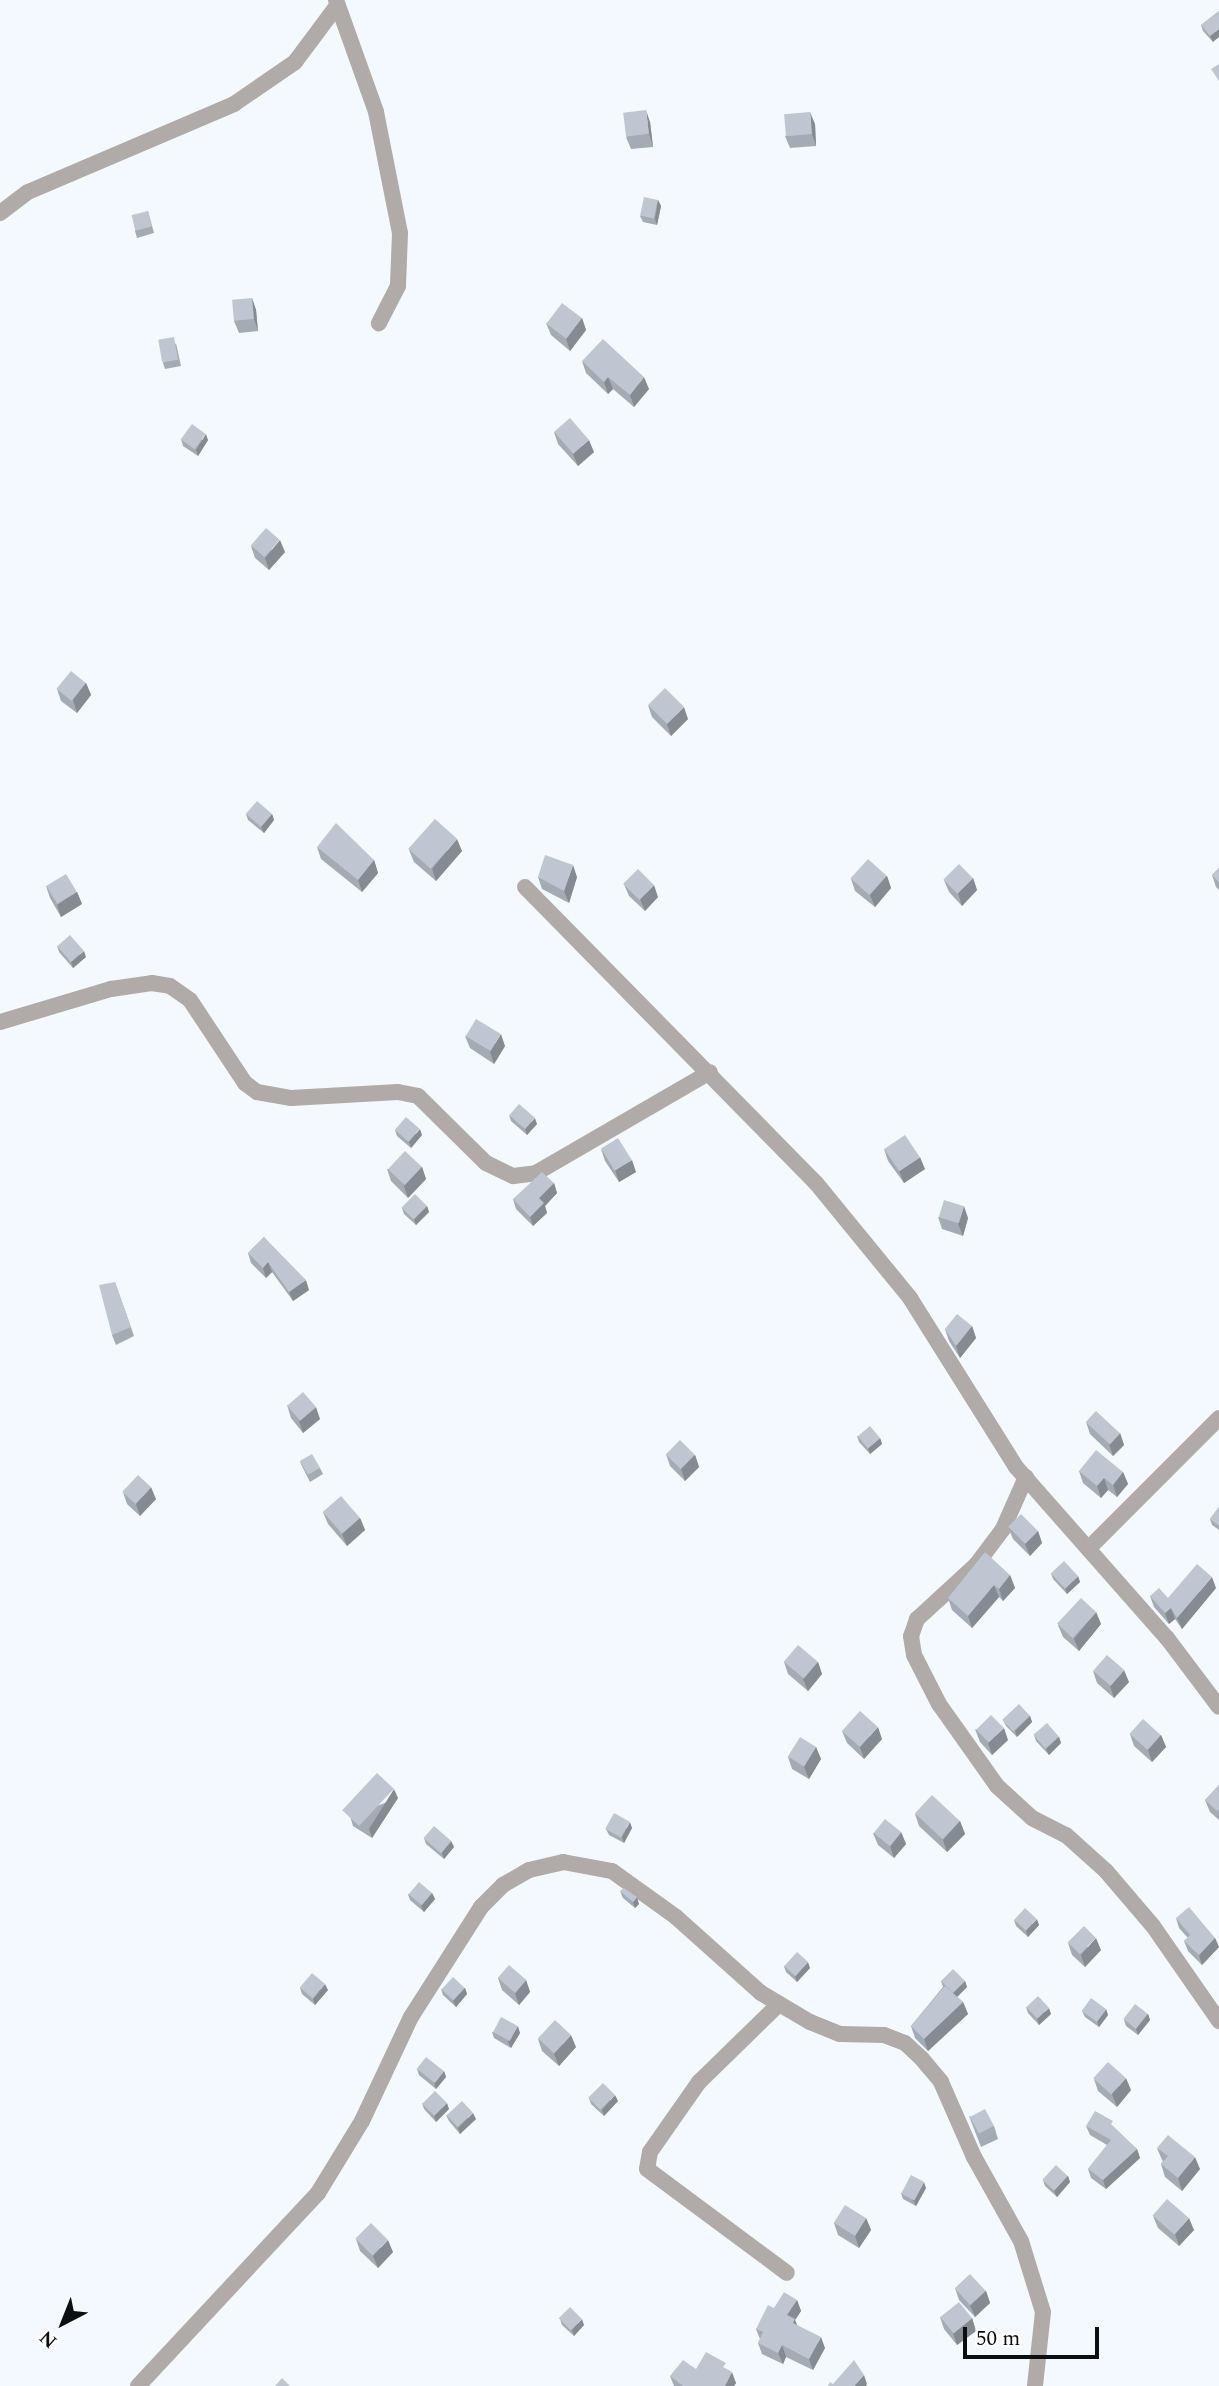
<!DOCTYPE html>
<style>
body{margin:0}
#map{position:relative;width:1219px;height:2386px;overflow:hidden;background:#f3f9ff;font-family:Spectral,serif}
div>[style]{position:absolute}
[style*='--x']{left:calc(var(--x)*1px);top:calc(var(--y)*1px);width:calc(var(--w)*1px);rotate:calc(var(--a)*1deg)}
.street>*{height:16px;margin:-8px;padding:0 8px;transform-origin:8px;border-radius:8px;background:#b0aaa8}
.wall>*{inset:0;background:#a3abb4}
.shaded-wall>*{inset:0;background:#858b92}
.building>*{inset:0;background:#bec7d1;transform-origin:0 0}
span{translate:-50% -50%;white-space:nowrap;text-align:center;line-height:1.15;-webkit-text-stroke:7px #fff;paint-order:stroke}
.north{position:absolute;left:28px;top:2288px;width:70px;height:70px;-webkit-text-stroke:5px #fff;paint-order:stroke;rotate:222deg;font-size:19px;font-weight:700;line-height:28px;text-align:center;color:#0c0f12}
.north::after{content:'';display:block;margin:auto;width:24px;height:32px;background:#0c0f12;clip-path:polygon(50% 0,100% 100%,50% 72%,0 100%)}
.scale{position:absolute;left:963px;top:2327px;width:136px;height:32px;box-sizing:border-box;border:4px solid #0c0f12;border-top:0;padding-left:9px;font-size:21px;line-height:24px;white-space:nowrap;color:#0c0f12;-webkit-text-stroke:5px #fff;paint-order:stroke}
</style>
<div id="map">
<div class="street">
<div style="--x:336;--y:0;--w:119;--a:70.3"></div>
<div style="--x:376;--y:112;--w:123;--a:78.8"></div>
<div style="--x:400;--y:233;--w:53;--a:92.2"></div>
<div style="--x:398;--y:286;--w:42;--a:117.2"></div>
<div style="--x:0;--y:213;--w:35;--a:-37"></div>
<div style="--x:28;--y:192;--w:224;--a:-23.1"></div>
<div style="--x:234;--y:104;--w:74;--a:-34.5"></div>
<div style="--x:295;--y:62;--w:69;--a:-53.3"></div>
<div style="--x:525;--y:887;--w:415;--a:45.5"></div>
<div style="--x:816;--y:1183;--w:149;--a:50.7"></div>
<div style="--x:910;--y:1298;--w:199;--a:57.9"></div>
<div style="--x:1016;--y:1467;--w:228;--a:48.6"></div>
<div style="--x:1167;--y:1638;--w:86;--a:53"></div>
<div style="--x:0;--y:1022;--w:116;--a:-16.6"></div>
<div style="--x:111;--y:989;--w:41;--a:-8.3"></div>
<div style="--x:152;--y:983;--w:18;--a:9"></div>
<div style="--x:170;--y:986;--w:24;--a:35"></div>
<div style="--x:190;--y:1000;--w:100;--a:56.5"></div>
<div style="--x:245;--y:1083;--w:15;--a:37"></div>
<div style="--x:257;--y:1092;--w:35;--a:10"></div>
<div style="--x:291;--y:1098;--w:107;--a:-3.2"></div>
<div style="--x:398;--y:1092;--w:20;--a:11"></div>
<div style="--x:418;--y:1096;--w:95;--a:44.6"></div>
<div style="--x:486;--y:1163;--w:30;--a:26"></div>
<div style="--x:513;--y:1176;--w:23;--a:-7"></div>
<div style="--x:536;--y:1173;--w:201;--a:-30.1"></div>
<div style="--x:1026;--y:1477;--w:57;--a:113.9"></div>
<div style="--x:1003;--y:1529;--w:45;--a:126.9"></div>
<div style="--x:976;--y:1565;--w:80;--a:137.5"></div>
<div style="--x:917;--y:1619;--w:18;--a:109"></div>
<div style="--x:911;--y:1636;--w:19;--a:81"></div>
<div style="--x:914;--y:1655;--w:55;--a:63"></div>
<div style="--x:939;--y:1704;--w:100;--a:54.7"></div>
<div style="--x:997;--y:1786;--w:47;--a:42.4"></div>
<div style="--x:1032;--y:1818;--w:38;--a:27"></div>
<div style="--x:1066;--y:1835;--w:54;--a:42"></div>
<div style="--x:1106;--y:1871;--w:72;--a:49.5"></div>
<div style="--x:1153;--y:1926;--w:116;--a:55.2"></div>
<div style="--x:1089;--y:1548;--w:184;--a:-45"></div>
<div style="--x:779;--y:2004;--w:112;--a:135.7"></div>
<div style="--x:699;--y:2082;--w:85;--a:125"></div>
<div style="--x:650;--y:2152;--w:17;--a:100"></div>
<div style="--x:647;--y:2169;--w:174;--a:36.6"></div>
<div style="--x:138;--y:2386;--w:264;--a:-47"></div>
<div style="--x:318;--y:2193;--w:84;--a:-58.6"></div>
<div style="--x:362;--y:2121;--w:115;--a:-64.8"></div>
<div style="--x:411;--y:2017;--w:130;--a:-57.5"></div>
<div style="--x:481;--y:1907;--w:31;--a:-45"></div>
<div style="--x:503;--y:1885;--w:30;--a:-30"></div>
<div style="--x:529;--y:1870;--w:35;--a:-13"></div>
<div style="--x:563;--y:1862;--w:50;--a:10.4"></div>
<div style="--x:612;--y:1871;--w:79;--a:35.7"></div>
<div style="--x:676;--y:1917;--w:114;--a:41.8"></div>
<div style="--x:761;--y:1993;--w:57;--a:30.6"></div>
<div style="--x:810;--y:2022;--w:32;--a:22"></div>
<div style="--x:840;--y:2034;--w:44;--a:1.3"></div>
<div style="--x:884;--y:2035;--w:22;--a:21"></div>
<div style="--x:905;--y:2043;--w:23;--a:43"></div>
<div style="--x:922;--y:2059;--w:30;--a:50"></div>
<div style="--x:941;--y:2082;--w:82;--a:66.3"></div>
<div style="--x:974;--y:2157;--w:96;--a:60.8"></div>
<div style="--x:1021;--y:2241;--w:74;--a:72.8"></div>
<div style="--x:1043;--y:2312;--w:74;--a:96.2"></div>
</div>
<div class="wall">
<div style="clip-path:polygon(1219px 11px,1213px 42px,1203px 31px,1201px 25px)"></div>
<div style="clip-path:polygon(650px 122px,653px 147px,631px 149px,626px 137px)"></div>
<div style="clip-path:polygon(815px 124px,816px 146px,790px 148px,785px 136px)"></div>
<div style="clip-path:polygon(658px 200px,661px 206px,657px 225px,643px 222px,640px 216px)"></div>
<div style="clip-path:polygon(148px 211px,154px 233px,137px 238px,135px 231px)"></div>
<div style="clip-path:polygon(252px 298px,256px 310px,258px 331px,239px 333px,234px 321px)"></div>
<div style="clip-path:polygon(582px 318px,586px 330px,570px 351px,551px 335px,546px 323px)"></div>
<div style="clip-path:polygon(176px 343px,181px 366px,165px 369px,163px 363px)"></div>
<div style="clip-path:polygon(582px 361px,649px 389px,634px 407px,613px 389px,608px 394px,586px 373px)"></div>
<div style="clip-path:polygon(554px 432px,594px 452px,578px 466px,558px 444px)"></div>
<div style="clip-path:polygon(181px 439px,208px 440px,198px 456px,183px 446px)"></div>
<div style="clip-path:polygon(251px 546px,285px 552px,269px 570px,255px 558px)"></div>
<div style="clip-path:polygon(86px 683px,91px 695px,77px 713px,61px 701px,57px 689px)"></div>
<div style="clip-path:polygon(648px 705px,688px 719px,671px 736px,652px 717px)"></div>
<div style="clip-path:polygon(246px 814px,272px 814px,274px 820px,264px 833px,248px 820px)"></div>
<div style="clip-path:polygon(317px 847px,374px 860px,378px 873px,362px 892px,321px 859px)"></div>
<div style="clip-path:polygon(409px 850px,462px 851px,436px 881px,414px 862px)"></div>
<div style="clip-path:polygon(1219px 868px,1219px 890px,1216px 887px,1212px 875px)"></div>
<div style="clip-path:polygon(887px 876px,891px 888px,875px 907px,855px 891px,851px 879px)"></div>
<div style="clip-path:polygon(538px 877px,577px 877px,569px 903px,542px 889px)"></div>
<div style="clip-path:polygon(973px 878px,977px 890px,962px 906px,949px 892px,944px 880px)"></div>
<div style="clip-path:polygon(624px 884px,658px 897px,645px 911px,629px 896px)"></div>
<div style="clip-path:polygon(46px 886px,77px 892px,82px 904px,61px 917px,50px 898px)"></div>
<div style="clip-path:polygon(57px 946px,86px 957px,73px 968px,59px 952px)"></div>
<div style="clip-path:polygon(465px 1036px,505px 1046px,494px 1064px,470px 1048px)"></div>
<div style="clip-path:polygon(509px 1115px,537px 1124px,527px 1135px,511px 1121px)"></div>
<div style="clip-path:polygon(395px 1130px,422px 1135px,411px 1148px,397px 1136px)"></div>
<div style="clip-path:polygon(601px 1149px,636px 1172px,619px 1182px,605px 1161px)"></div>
<div style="clip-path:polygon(884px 1149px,925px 1169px,904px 1183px,888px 1161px)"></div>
<div style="clip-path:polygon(422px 1167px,426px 1179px,408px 1198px,391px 1181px,387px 1169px)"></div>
<div style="clip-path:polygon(554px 1183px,557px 1193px,545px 1206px,547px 1213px,533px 1226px,516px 1209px,513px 1199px)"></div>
<div style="clip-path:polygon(427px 1206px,429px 1212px,416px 1225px,404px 1214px,402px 1208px)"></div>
<div style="clip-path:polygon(938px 1217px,968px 1218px,963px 1236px,942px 1229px)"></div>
<div style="clip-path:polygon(264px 1237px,309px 1290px,293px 1301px,272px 1272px,266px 1278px,251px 1263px,248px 1253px)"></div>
<div style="clip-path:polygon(115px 1282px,134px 1336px,116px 1345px,112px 1335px)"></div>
<div style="clip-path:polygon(972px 1326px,976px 1338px,960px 1358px,949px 1341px,945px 1329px)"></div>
<div style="clip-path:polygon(287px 1405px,320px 1419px,303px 1433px,291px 1418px)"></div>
<div style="clip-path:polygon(1086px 1422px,1120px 1433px,1124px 1445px,1113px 1456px,1090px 1434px)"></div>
<div style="clip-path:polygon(857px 1436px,880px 1438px,882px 1444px,870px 1454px,859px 1442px)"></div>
<div style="clip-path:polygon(666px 1454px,695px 1455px,699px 1467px,685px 1481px,670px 1466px)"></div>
<div style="clip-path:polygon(300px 1462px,320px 1468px,323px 1474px,310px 1482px)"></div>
<div style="clip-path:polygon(1079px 1471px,1123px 1472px,1128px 1484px,1117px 1497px,1108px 1490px,1101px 1498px,1083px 1483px)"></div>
<div style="clip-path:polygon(123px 1492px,156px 1499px,140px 1516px,127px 1504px)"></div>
<div style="clip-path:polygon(1219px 1507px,1219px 1530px,1212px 1525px,1210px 1519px)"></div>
<div style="clip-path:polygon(323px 1512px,360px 1518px,365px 1530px,347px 1546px,328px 1524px)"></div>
<div style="clip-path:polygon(1008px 1527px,1038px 1531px,1042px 1543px,1030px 1556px,1013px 1539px)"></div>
<div style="clip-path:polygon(1051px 1573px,1078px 1576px,1080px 1582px,1067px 1594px,1053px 1579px)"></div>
<div style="clip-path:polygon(1010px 1575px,1015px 1588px,1003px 1601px,999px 1597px,972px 1628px,952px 1610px,948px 1598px)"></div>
<div style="clip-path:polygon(1216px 1588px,1182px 1629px,1175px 1619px,1169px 1624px,1154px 1607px,1150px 1596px,1168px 1598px)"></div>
<div style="clip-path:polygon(1096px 1612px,1101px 1624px,1079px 1651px,1063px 1637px,1058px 1625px)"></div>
<div style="clip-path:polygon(784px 1662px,818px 1662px,822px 1674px,808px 1691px,788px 1674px)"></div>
<div style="clip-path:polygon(1093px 1671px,1129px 1682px,1114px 1698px,1097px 1683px)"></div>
<div style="clip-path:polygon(1030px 1716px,1032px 1722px,1017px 1737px,1006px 1726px,1003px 1720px)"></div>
<div style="clip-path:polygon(975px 1729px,1008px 1740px,992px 1755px,980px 1742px)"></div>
<div style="clip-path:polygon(842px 1731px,882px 1739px,864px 1759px,847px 1743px)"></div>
<div style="clip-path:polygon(1130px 1734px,1161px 1735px,1166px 1747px,1152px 1762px,1134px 1746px)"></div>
<div style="clip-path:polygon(1034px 1735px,1059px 1737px,1061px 1743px,1049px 1755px,1036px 1741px)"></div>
<div style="clip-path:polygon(816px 1747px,821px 1759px,809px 1779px,792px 1769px,788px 1757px)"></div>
<div style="clip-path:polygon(1219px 1785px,1219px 1820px,1210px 1812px,1205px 1800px)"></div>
<div style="clip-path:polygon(398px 1798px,372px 1838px,353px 1826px,350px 1816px)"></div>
<div style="clip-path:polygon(915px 1814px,960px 1821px,965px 1834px,947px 1852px,919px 1826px)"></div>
<div style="clip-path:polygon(632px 1828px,624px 1843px,609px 1835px,606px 1829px)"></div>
<div style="clip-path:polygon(901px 1832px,906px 1844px,894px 1858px,878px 1845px,873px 1833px)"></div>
<div style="clip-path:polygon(424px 1838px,451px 1841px,454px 1847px,444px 1859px,426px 1844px)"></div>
<div style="clip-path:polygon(620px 1891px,639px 1904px,635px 1908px,623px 1898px)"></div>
<div style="clip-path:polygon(432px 1893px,435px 1899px,424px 1912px,410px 1900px,408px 1894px)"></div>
<div style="clip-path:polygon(1176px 1918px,1215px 1938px,1219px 1947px,1202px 1965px,1188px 1951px,1184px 1941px,1188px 1938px,1179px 1928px)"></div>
<div style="clip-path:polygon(1014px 1920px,1039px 1925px,1028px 1937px,1016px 1926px)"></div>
<div style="clip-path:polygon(1068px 1943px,1101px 1950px,1085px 1967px,1072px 1955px)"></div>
<div style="clip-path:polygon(784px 1966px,810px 1968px,797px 1982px,786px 1972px)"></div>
<div style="clip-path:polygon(498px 1978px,526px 1980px,530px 1992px,519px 2005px,502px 1990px)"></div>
<div style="clip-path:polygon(941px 1981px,965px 1981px,967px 1987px,957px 1997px,963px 2002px,968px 2014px,928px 2051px,915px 2038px,911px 2026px,943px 1987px)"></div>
<div style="clip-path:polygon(300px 1988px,328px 1990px,315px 2005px,302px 1994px)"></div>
<div style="clip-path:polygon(465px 1988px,467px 1994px,456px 2007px,443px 1995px,441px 1989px)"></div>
<div style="clip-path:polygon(1026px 2007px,1051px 2014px,1039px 2025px,1028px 2013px)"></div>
<div style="clip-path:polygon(1106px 2009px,1108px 2015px,1099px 2027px,1085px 2017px,1082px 2011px)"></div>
<div style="clip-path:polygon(1148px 2014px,1150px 2020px,1138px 2035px,1126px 2026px,1124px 2020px)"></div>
<div style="clip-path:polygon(492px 2032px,520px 2033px,511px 2048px,494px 2038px)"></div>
<div style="clip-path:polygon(538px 2039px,576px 2047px,559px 2066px,542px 2051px)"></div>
<div style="clip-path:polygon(417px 2069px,444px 2071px,446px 2077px,436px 2089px,419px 2075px)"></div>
<div style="clip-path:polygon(1094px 2079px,1131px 2090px,1117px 2107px,1098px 2091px)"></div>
<div style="clip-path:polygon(589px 2098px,618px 2101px,604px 2116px,591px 2104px)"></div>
<div style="clip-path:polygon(422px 2103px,449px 2109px,436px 2122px,424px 2109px)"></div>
<div style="clip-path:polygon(446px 2115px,476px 2119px,460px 2134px,449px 2121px)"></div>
<div style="clip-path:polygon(969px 2116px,994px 2126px,998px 2139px,981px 2147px)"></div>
<div style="clip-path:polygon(1086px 2126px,1115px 2129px,1137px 2149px,1140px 2158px,1106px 2189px,1091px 2178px,1088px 2169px,1107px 2145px,1090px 2135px)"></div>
<div style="clip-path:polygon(1157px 2148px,1200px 2169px,1182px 2191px,1165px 2177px,1161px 2164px,1163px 2161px,1162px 2160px)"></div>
<div style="clip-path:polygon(1068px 2176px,1070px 2182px,1057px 2197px,1045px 2186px,1043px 2180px)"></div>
<div style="clip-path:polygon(926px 2188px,916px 2206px,903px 2199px,901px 2193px)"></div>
<div style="clip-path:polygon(1153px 2216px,1194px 2230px,1179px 2246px,1158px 2228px)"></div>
<div style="clip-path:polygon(866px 2218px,871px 2230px,859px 2248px,838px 2235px,834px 2223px)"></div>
<div style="clip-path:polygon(356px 2239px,393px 2252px,378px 2268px,360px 2251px)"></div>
<div style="clip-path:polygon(955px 2288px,986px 2291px,990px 2303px,975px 2317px,959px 2300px)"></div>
<div style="clip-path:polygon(797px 2300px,801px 2311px,795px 2320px,797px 2325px,825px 2348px,813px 2370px,786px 2357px,783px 2364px,762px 2354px,758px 2343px,760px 2339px,756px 2329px,774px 2308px)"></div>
<div style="clip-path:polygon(940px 2317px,972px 2318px,976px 2331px,957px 2345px,944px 2329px)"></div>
<div style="clip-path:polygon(560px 2319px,584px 2325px,574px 2336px,562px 2325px)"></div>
<div style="clip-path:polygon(696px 2369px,729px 2370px,736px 2383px,734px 2386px,674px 2386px,670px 2376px)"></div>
</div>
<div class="shaded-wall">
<div style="clip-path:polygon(1219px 29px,1219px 37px,1213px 42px,1210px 36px)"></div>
<div style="clip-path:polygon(646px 110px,650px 122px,653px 147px,649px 134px)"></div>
<div style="clip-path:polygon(810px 112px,815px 124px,816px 146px,812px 134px)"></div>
<div style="clip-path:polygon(658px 200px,661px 206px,657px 225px,655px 219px)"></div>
<div style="clip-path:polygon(252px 298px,256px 310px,258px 331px,254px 319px)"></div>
<div style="clip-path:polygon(582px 318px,586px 330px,570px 351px,566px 339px)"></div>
<div style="clip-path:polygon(608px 377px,613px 389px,608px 394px,604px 382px)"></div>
<div style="clip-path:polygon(644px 377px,649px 389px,634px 407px,630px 395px)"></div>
<div style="clip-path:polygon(206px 434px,208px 440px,198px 456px,196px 450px)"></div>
<div style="clip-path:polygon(589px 440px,594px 452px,578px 466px,573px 454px)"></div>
<div style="clip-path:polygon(280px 540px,285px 552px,269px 570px,265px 558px)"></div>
<div style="clip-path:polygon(86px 683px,91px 695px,77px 713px,73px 700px)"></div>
<div style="clip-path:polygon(684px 707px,688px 719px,671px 736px,667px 724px)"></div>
<div style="clip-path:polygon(272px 814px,274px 820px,264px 833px,261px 827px)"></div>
<div style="clip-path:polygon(457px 839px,462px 851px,436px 881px,432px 869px)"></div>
<div style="clip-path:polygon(374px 860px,378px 873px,362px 892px,358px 880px)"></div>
<div style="clip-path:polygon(573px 865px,577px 877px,569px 903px,564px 891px)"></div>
<div style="clip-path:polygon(887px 876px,891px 888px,875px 907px,870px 895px)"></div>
<div style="clip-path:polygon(973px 878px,977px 890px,962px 906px,958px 893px)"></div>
<div style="clip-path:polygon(654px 885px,658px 897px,645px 911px,640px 899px)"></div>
<div style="clip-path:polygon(77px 892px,82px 904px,61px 917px,57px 905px)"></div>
<div style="clip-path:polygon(84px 951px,86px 957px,73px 968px,71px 962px)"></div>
<div style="clip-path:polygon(501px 1034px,505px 1046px,494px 1064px,490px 1052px)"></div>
<div style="clip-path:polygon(535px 1118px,537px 1124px,527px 1135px,525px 1129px)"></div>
<div style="clip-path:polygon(420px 1129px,422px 1135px,411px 1148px,409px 1142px)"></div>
<div style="clip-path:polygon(920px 1157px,925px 1169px,904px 1183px,899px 1171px)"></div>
<div style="clip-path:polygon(632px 1160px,636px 1172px,619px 1182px,615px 1170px)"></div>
<div style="clip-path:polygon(422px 1167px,426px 1179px,408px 1198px,404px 1186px)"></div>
<div style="clip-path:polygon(554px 1183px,557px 1193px,545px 1206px,547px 1213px,533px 1226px,530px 1217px,539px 1198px)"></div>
<div style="clip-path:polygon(427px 1206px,429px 1212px,416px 1225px,414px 1219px)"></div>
<div style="clip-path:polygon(964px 1206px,968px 1218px,963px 1236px,958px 1224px)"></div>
<div style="clip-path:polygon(268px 1262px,272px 1272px,266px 1278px,263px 1268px)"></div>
<div style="clip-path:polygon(306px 1280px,309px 1290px,293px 1301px,289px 1292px)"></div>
<div style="clip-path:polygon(972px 1326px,976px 1338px,960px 1358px,956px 1346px)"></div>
<div style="clip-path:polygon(316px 1407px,320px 1419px,303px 1433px,299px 1421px)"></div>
<div style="clip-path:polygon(1120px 1433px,1124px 1445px,1113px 1456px,1109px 1444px)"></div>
<div style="clip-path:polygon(880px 1438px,882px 1444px,870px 1454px,868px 1448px)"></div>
<div style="clip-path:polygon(695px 1455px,699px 1467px,685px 1481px,681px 1469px)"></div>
<div style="clip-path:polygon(1123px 1472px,1128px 1484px,1117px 1497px,1113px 1485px)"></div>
<div style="clip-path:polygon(1104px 1478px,1108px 1490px,1101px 1498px,1097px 1486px)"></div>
<div style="clip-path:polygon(151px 1487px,156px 1499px,140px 1516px,136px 1504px)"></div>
<div style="clip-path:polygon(360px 1518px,365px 1530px,347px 1546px,342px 1534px)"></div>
<div style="clip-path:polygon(1038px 1531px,1042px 1543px,1030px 1556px,1025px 1544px)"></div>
<div style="clip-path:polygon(1010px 1575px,1015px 1588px,1003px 1601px,999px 1589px)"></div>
<div style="clip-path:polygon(1078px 1576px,1080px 1582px,1067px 1594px,1065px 1588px)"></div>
<div style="clip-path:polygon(1212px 1577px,1216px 1588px,1182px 1629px,1177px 1618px)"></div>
<div style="clip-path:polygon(994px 1585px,999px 1597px,972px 1628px,968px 1616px)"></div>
<div style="clip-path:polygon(1171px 1608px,1175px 1619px,1169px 1624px,1165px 1613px)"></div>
<div style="clip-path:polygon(1096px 1612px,1101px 1624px,1079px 1651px,1074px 1639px)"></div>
<div style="clip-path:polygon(818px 1662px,822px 1674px,808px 1691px,803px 1679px)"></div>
<div style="clip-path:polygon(1124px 1670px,1129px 1682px,1114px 1698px,1110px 1686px)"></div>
<div style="clip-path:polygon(1030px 1716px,1032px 1722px,1017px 1737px,1015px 1731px)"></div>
<div style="clip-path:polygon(878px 1727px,882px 1739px,864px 1759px,860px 1747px)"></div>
<div style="clip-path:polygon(1004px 1728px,1008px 1740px,992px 1755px,988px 1743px)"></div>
<div style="clip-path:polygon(1161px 1735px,1166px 1747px,1152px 1762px,1148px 1750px)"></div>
<div style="clip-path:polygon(1059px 1737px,1061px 1743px,1049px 1755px,1046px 1749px)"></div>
<div style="clip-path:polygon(816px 1747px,821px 1759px,809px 1779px,804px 1767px)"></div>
<div style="clip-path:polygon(394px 1789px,398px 1798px,372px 1838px,369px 1829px)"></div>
<div style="clip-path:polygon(960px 1821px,965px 1834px,947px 1852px,943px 1840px)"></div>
<div style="clip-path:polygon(630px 1822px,632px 1828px,624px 1843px,622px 1837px)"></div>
<div style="clip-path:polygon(901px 1832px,906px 1844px,894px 1858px,890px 1846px)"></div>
<div style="clip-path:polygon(451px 1841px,454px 1847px,444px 1859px,442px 1853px)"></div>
<div style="clip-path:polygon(432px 1893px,435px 1899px,424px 1912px,421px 1906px)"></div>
<div style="clip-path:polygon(637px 1897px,639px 1904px,635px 1908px,633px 1902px)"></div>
<div style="clip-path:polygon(1037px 1919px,1039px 1925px,1028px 1937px,1026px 1931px)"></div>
<div style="clip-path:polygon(1096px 1938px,1101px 1950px,1085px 1967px,1081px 1955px)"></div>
<div style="clip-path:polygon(1215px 1938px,1219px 1947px,1202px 1965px,1199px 1955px)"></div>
<div style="clip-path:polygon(808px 1962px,810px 1968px,797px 1982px,795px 1976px)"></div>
<div style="clip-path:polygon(526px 1980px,530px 1992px,519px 2005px,515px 1993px)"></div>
<div style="clip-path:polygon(965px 1981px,967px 1987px,955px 1999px,952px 1993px)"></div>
<div style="clip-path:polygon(325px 1984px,328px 1990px,315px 2005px,313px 1999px)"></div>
<div style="clip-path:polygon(465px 1988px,467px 1994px,456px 2007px,453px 2001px)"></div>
<div style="clip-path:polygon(963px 2002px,968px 2014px,928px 2051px,924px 2039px)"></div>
<div style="clip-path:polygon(1049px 2008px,1051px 2014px,1039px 2025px,1037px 2019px)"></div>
<div style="clip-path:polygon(1106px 2009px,1108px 2015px,1099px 2027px,1097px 2021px)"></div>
<div style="clip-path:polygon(1148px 2014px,1150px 2020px,1138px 2035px,1136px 2029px)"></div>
<div style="clip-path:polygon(518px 2026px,520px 2033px,511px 2048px,508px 2042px)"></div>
<div style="clip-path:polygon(571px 2035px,576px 2047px,559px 2066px,554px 2054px)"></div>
<div style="clip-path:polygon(444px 2071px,446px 2077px,436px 2089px,434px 2083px)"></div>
<div style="clip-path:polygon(1126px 2078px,1131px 2090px,1117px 2107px,1112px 2094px)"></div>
<div style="clip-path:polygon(615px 2095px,618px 2101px,604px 2116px,602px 2110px)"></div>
<div style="clip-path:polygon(447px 2103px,449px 2109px,436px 2122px,434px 2116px)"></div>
<div style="clip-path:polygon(473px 2113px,476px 2119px,460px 2134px,458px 2128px)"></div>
<div style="clip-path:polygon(1137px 2149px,1140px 2158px,1106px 2189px,1103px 2180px)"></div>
<div style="clip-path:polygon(1195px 2157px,1200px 2169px,1182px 2191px,1178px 2178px)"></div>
<div style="clip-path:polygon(1068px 2176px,1070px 2182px,1057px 2197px,1054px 2191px)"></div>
<div style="clip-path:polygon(924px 2182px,926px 2188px,916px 2206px,913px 2200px)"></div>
<div style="clip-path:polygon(866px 2218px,871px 2230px,859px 2248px,855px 2236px)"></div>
<div style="clip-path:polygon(1189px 2218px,1194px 2230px,1179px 2246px,1175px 2234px)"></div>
<div style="clip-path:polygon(388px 2240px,393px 2252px,378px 2268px,373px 2256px)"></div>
<div style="clip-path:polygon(986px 2291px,990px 2303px,975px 2317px,970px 2305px)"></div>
<div style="clip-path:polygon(797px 2300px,801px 2311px,795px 2320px,799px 2330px,787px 2315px)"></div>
<div style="clip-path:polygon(972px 2318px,976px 2331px,957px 2345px,953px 2333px)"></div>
<div style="clip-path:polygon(582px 2319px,584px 2325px,574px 2336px,572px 2330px)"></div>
<div style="clip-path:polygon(821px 2337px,825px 2348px,813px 2370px,809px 2359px)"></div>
<div style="clip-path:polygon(782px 2345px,786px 2357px,783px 2364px,778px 2353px)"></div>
<div style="clip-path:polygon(732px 2372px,736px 2383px,734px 2386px,725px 2386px)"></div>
<div style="clip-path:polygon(864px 2375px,867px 2384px,866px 2386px,854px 2386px)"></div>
</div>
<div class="building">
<div style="clip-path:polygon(1219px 11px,1219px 29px,1210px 36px,1201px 25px)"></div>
<div style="clip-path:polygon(1219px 64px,1219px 81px,1211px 69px)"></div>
<div style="left:646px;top:110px;width:24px;height:23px;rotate:83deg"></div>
<div style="left:810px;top:112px;width:22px;height:26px;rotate:85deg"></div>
<div style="left:644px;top:197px;width:14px;height:19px;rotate:12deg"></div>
<div style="left:148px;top:211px;width:16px;height:17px;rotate:76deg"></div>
<div style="left:252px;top:298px;width:21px;height:20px;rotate:85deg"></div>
<div style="left:562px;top:303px;width:25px;height:26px;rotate:37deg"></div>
<div style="left:174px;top:337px;width:23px;height:16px;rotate:80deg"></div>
<div style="clip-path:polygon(603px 339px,644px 377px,630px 395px,608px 377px,604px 382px,582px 361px)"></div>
<div style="left:570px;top:418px;width:29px;height:21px;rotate:49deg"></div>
<div style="left:192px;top:424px;width:17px;height:19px;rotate:36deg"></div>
<div style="left:266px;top:528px;width:18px;height:23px;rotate:41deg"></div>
<div style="left:71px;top:671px;width:19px;height:23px;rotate:39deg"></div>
<div style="left:665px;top:688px;width:27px;height:24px;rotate:45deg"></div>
<div style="left:257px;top:801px;width:20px;height:17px;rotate:41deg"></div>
<div style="left:435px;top:819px;width:30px;height:40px;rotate:42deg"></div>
<div style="clip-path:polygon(336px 823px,374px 860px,358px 880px,317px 847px)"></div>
<div style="clip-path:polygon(545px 855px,573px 865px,564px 891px,538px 877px)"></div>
<div style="left:868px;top:859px;width:25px;height:26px;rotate:42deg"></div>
<div style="left:959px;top:864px;width:20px;height:22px;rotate:45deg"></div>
<div style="clip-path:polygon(1219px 868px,1219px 882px,1212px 875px)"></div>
<div style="left:638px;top:869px;width:23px;height:21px;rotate:45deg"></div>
<div style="left:66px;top:874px;width:21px;height:23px;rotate:59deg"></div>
<div style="left:70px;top:935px;width:21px;height:17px;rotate:49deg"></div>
<div style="left:476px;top:1019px;width:29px;height:20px;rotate:31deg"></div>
<div style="left:519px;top:1104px;width:21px;height:15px;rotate:41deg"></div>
<div style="left:406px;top:1117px;width:18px;height:17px;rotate:41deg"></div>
<div style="left:905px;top:1135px;width:27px;height:25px;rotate:56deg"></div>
<div style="left:618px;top:1138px;width:26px;height:20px;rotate:58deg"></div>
<div style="left:405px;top:1151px;width:23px;height:25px;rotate:43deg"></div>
<div style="clip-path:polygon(542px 1172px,554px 1183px,539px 1198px,544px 1203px,530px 1217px,513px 1199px)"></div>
<div style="left:415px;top:1194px;width:17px;height:19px;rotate:45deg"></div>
<div style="left:944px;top:1200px;width:21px;height:18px;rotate:17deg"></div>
<div style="clip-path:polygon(264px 1237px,306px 1280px,289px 1292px,268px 1262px,263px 1268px,248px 1253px)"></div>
<div style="clip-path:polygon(115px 1282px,131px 1327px,112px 1335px,99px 1285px)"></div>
<div style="clip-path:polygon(957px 1314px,972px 1326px,956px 1346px,945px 1329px)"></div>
<div style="left:303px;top:1392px;width:20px;height:21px;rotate:49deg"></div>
<div style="left:1096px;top:1411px;width:33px;height:15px;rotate:43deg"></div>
<div style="left:870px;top:1426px;width:16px;height:16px;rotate:50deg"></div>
<div style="left:680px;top:1440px;width:21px;height:20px;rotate:45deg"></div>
<div style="clip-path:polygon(1096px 1450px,1123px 1472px,1113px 1485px,1104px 1478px,1097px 1486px,1079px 1471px)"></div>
<div style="left:312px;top:1454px;width:16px;height:14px;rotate:60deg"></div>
<div style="left:138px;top:1475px;width:18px;height:23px;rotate:43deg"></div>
<div style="left:341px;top:1496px;width:29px;height:24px;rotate:49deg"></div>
<div style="clip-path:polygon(1219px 1507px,1219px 1526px,1210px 1519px)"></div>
<div style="left:1021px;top:1514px;width:24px;height:18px;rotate:45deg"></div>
<div style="clip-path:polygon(985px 1552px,1010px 1575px,999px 1589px,994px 1585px,968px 1616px,948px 1598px)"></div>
<div style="left:1064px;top:1561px;width:21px;height:18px;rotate:47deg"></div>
<div style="clip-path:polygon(1197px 1564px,1212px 1577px,1177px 1618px,1171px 1608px,1165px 1613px,1150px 1596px,1159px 1588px,1168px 1598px)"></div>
<div style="left:1081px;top:1598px;width:21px;height:35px;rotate:43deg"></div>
<div style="left:798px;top:1645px;width:26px;height:22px;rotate:40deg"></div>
<div style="left:1107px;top:1655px;width:23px;height:21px;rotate:41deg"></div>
<div style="left:1019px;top:1704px;width:16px;height:23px;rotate:47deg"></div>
<div style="left:860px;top:1711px;width:24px;height:27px;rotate:42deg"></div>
<div style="left:991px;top:1715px;width:18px;height:21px;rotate:45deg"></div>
<div style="left:1143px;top:1719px;width:24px;height:20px;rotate:42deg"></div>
<div style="left:1047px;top:1723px;width:18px;height:18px;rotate:49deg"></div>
<div style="left:800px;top:1737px;width:19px;height:23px;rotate:32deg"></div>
<div style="left:377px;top:1773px;width:23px;height:51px;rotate:43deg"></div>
<div style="clip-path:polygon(1219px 1785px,1219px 1809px,1217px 1811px,1205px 1800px)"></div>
<div style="left:932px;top:1795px;width:38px;height:25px;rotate:43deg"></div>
<div style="left:614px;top:1813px;width:18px;height:18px;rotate:29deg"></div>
<div style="left:885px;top:1819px;width:21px;height:18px;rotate:39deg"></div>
<div style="left:434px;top:1826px;width:23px;height:16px;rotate:41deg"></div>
<div style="left:419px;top:1882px;width:17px;height:16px;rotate:40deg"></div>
<div style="clip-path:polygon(624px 1888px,637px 1897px,633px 1902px,620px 1891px)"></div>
<div style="clip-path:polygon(1189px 1907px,1215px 1938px,1199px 1955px,1184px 1941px,1190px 1935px,1176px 1918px)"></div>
<div style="left:1025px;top:1908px;width:16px;height:16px;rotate:43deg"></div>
<div style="left:1084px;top:1926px;width:17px;height:23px;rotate:45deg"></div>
<div style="left:797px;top:1952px;width:15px;height:19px;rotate:42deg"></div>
<div style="left:509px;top:1965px;width:23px;height:17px;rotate:41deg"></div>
<div style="left:953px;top:1969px;width:17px;height:17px;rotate:45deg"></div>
<div style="left:312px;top:1973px;width:17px;height:19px;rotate:40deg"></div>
<div style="left:453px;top:1977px;width:16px;height:17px;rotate:43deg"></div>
<div style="clip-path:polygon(945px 1986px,963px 2002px,924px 2039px,911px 2026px)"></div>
<div style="left:1038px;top:1996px;width:16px;height:16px;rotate:47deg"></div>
<div style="left:1091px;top:1998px;width:19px;height:16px;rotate:36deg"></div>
<div style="left:1135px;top:2004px;width:16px;height:19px;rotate:38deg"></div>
<div style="left:501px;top:2017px;width:19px;height:17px;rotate:28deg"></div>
<div style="left:555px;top:2020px;width:22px;height:25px;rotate:43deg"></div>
<div style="left:426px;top:2057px;width:23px;height:15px;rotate:38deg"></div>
<div style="left:1108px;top:2062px;width:24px;height:22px;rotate:42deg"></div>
<div style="left:603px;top:2083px;width:17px;height:21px;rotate:45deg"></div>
<div style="left:435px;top:2091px;width:17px;height:18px;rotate:45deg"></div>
<div style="left:462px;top:2101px;width:16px;height:21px;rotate:47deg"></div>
<div style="left:985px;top:2109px;width:19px;height:17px;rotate:62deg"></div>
<div style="clip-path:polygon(1095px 2111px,1113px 2121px,1111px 2124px,1137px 2149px,1103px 2180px,1088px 2169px,1111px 2140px,1086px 2126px)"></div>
<div style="clip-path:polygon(1168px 2135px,1195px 2157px,1178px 2178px,1161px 2164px,1168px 2156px,1157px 2148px)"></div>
<div style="left:1056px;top:2165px;width:16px;height:20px;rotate:43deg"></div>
<div style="left:911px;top:2175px;width:15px;height:21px;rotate:28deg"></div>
<div style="left:1167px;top:2199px;width:29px;height:22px;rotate:41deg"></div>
<div style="left:845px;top:2205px;width:25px;height:21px;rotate:32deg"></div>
<div style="left:371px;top:2223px;width:24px;height:22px;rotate:45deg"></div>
<div style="left:970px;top:2274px;width:23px;height:21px;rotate:47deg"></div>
<div style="clip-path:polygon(784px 2292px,797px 2300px,787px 2315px,795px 2319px,793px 2323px,821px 2337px,809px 2359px,782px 2345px,778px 2353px,758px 2343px,763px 2332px,756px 2329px,768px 2305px,774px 2308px)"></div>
<div style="left:959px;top:2302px;width:21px;height:24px;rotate:51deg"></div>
<div style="left:570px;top:2307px;width:17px;height:16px;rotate:45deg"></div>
<div style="clip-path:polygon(706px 2352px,726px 2363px,723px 2367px,732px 2372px,725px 2386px,683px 2386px,670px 2376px,683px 2360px,696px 2369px)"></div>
<div style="clip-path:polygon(854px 2360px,864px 2375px,854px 2386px,828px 2386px,830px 2382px,833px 2384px)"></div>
<div style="clip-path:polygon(282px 2378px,290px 2386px,275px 2386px)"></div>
</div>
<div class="north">N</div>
<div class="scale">50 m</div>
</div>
